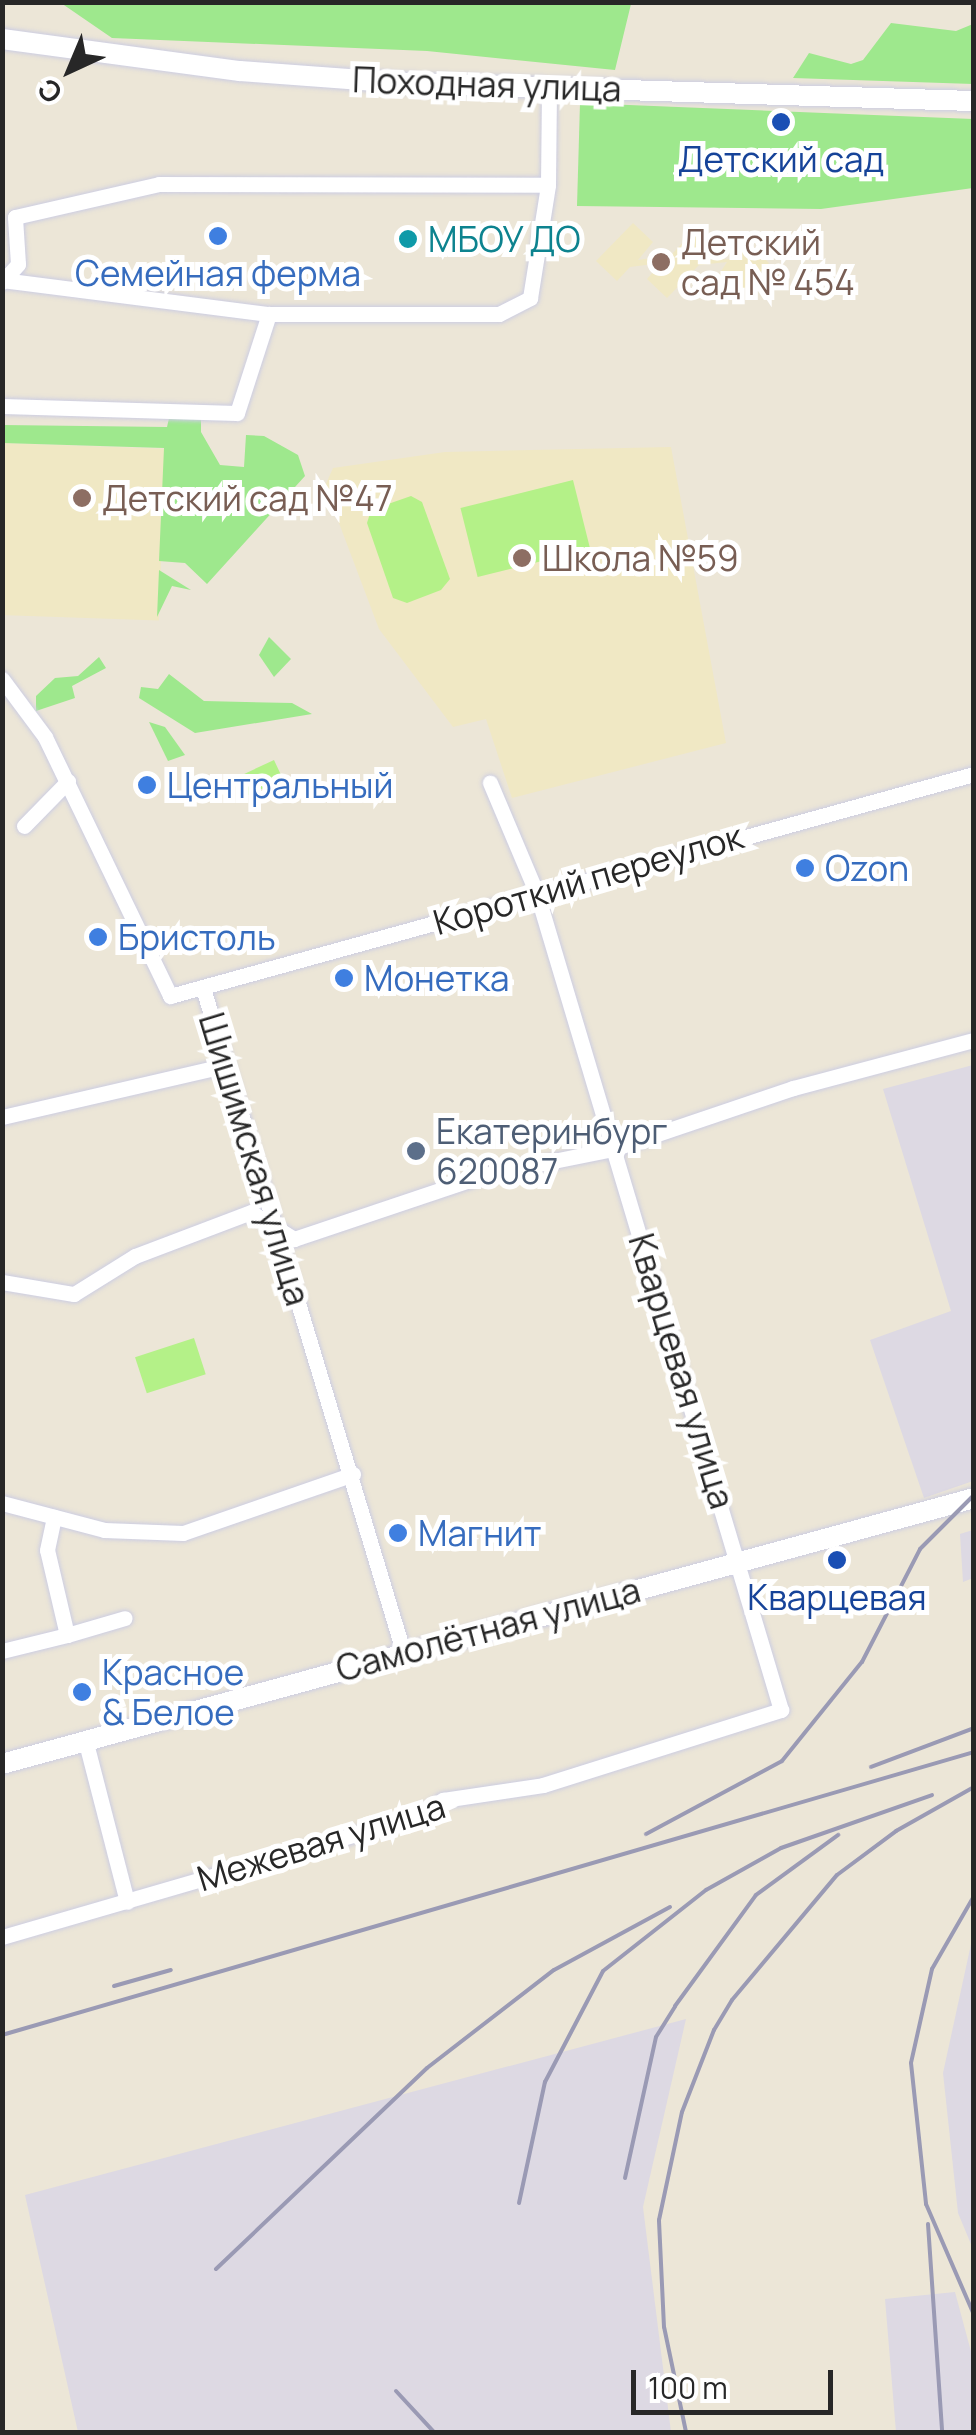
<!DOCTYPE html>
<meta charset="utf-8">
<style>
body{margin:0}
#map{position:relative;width:976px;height:2435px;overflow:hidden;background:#ece6d7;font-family:Manrope,sans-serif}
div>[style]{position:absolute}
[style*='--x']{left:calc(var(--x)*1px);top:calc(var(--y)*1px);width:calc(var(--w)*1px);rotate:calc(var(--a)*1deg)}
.industrial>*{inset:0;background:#ddd9e3}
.education>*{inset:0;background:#f0e8c4;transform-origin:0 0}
.green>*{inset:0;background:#9ee88d}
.pitch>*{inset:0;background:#b4f188;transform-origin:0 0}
.roads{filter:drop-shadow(0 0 2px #cccde2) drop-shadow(0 0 2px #cccde2)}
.minor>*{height:15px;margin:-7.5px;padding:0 7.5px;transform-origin:7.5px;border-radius:7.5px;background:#fff}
.secondary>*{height:20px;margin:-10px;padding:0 10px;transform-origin:10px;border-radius:10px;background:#fff}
.rail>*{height:4px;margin:-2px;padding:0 2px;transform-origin:2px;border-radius:2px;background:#9a9ab4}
.dots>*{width:28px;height:28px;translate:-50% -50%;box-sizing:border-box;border:5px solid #fff;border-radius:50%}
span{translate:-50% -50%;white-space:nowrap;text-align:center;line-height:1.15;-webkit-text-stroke:10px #fff;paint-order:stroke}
.street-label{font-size:35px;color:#272727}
.transit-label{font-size:35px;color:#164399}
.culture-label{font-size:35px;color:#0d838f}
.left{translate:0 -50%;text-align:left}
.education-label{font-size:35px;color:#785e54}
.shop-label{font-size:35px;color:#366cbe}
.service-label{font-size:35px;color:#4e5e75}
.frame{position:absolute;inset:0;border:5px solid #272727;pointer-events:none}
.north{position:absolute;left:20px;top:20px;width:100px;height:100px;-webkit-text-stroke:8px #fff;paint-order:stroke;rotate:224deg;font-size:28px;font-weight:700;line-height:40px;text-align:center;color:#272727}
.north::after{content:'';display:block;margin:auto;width:35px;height:45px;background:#272727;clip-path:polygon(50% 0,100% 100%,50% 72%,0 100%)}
.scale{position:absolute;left:631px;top:2370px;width:202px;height:45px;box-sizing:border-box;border:5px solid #272727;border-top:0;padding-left:12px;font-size:30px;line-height:35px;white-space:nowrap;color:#272727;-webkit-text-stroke:8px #fff;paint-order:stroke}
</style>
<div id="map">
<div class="industrial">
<div style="clip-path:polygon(973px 1065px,973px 1481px,924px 1498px,870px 1340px,951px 1311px,883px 1089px)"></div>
<div style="clip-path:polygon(973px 1530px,973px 1578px,963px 1582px,960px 1534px)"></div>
<div style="clip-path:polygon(973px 1935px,974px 1935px,973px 2249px,958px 2213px,943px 2073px)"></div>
<div style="clip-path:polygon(686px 2019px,643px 2207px,671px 2432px,78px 2432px,25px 2195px)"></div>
<div style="clip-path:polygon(955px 2292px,973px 2359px,973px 2432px,896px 2432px,885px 2299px)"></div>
</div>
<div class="education">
<div style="clip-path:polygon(633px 223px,653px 242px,638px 260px,671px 255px,699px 226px,718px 245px,708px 260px,735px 259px,750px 244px,769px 263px,733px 301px,714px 282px,727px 262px,699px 265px,667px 298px,647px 279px,661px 263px,630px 267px,617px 281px,596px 261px)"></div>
<div style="left:2px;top:443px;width:163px;height:172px;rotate:2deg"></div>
<div style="clip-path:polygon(671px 447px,726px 743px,512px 798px,486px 719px,453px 727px,379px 629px,325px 486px,333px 468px,445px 452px)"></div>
</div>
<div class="green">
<div style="clip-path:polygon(61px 3px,629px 2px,631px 4px,615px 70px,427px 51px,112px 38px)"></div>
<div style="clip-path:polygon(891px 23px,956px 31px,973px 24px,973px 84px,793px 78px,809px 53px,851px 64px,863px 60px)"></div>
<div style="clip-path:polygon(580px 103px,973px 119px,973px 188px,821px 209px,577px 206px)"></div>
<div style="clip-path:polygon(170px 414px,201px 416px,201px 432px,220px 465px,244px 467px,246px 435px,264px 436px,298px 455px,305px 476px,207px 584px,185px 563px,159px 561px,164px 448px,3px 443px,3px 425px,167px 427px)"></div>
<div style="clip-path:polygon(159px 570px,191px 590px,172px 586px,157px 617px)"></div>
<div style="clip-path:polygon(269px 637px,291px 659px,274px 677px,259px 655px)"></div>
<div style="clip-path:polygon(99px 657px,106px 668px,72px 686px,75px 698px,36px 711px,36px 696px,55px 678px,78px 676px)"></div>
<div style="clip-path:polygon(169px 674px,204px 701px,292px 703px,312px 714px,195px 733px,139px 698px,141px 687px,158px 689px)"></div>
<div style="clip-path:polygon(149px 722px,165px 727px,185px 755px,168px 761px)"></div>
</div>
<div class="pitch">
<div style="left:573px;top:480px;width:71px;height:116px;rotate:76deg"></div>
<div style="clip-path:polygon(411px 496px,422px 502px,450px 579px,441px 590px,407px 603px,393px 598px,367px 523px,371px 510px)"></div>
<div style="left:274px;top:760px;width:21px;height:43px;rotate:65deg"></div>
<div style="left:194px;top:1338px;width:38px;height:62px;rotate:72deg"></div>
</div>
<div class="roads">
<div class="minor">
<div style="--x:2;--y:280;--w:269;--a:7.3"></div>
<div style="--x:269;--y:314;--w:230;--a:0"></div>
<div style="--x:499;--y:314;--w:35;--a:-27"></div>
<div style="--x:530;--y:298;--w:114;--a:-80.9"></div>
<div style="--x:548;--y:185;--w:98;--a:-89.4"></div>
<div style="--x:2;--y:282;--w:24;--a:-48"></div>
<div style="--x:18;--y:264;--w:47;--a:-93.7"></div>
<div style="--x:15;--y:217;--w:148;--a:-12.9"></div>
<div style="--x:159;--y:184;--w:389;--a:0.1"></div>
<div style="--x:2;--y:406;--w:235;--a:1.7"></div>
<div style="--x:237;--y:413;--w:104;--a:-72.1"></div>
<div style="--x:2;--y:679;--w:72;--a:53.4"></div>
<div style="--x:45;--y:737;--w:288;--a:64.2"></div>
<div style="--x:170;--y:996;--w:834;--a:-15.44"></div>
<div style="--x:24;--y:826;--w:63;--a:-45.6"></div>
<div style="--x:203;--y:988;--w:693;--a:73.21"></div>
<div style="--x:2;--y:1117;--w:231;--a:-13"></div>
<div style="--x:2;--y:1282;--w:73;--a:9.5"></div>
<div style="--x:74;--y:1294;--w:72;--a:-31.9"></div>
<div style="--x:135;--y:1256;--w:124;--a:-20.8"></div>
<div style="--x:251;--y:1212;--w:51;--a:32.1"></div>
<div style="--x:294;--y:1239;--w:200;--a:-18.6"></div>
<div style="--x:484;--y:1175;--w:132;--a:-11.4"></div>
<div style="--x:613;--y:1149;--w:190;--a:-18.7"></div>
<div style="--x:793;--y:1088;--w:187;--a:-14.9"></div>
<div style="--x:2;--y:1503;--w:106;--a:14.8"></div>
<div style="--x:104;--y:1530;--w:79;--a:2.2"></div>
<div style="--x:183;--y:1533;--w:180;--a:-19.1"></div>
<div style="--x:67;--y:1635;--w:60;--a:-16.3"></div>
<div style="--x:2;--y:1651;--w:67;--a:-13.8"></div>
<div style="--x:67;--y:1635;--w:87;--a:-103.2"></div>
<div style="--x:47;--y:1550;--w:34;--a:-78"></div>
<div style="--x:86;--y:1743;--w:164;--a:75.5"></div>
<div style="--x:2;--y:1937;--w:433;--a:-16.2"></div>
<div style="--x:418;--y:1816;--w:30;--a:-33"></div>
<div style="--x:443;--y:1800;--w:101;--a:-8.5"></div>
<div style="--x:543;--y:1785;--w:250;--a:-17.5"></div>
<div style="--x:781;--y:1710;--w:852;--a:-106.65"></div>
<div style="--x:537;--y:894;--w:121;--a:-112.9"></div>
</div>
<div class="secondary">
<div style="--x:2;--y:39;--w:240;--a:7.7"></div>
<div style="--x:240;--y:71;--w:163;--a:4.2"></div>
<div style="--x:403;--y:83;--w:571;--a:1.81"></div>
<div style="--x:2;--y:1764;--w:1008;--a:-15.3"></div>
</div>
</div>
<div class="rail">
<div style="--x:871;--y:1767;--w:110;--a:-20.7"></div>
<div style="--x:646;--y:1834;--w:154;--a:-28.2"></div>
<div style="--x:782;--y:1761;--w:127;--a:-51.1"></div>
<div style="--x:862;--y:1662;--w:127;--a:-62.8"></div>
<div style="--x:920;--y:1549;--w:76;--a:-45"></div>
<div style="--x:974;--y:1896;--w:84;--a:119.9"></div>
<div style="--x:932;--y:1969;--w:96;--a:102.6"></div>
<div style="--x:911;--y:2063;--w:142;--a:83.9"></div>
<div style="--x:926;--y:2204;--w:121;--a:66.6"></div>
<div style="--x:114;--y:1986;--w:59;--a:-15.7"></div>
<div style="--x:2;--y:2035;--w:1012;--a:-16.23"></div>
<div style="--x:625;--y:2178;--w:144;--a:-77.6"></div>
<div style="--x:656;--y:2037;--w:36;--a:-58"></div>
<div style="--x:675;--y:2006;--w:137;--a:-53.9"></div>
<div style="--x:756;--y:1895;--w:102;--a:-36.2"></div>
<div style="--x:519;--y:2203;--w:124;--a:-77.9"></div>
<div style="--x:545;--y:2082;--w:125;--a:-62.4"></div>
<div style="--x:603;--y:1971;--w:131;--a:-38.2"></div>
<div style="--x:706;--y:1890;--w:86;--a:-29.2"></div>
<div style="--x:781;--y:1848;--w:160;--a:-19.3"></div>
<div style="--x:928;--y:2224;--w:208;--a:86.1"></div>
<div style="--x:216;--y:2269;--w:291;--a:-43.6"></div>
<div style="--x:427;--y:2068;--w:160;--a:-37.7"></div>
<div style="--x:554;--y:1970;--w:132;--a:-28.5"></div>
<div style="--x:396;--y:2391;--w:56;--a:47.2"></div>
<div style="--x:686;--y:2432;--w:107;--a:-101.8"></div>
<div style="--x:664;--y:2327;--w:107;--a:-92.7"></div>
<div style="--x:659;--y:2220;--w:110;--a:-78"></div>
<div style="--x:682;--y:2112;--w:88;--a:-68.7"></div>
<div style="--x:714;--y:2030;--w:35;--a:-59"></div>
<div style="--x:732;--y:2000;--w:163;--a:-50"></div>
<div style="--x:837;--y:1875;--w:74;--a:-36.7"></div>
<div style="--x:896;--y:1831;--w:90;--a:-29.4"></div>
</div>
<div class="dots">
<div style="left:781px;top:122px;background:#1a4fb4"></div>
<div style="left:218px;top:236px;background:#3f7fe0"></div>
<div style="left:408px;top:239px;background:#0f9aa8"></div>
<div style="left:661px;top:262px;background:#8d6e63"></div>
<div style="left:82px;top:498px;background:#8d6e63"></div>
<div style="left:522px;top:558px;background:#8d6e63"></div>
<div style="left:147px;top:785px;background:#3f7fe0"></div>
<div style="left:805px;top:868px;background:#3f7fe0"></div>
<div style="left:98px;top:937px;background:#3f7fe0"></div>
<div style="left:344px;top:978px;background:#3f7fe0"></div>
<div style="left:416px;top:1151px;background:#5c6f8a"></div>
<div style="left:398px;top:1533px;background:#3f7fe0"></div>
<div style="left:837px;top:1560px;background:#1a4fb4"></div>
<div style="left:82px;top:1692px;background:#3f7fe0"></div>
</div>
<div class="street-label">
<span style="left:487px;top:84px;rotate:2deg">Походная улица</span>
<span style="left:588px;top:879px;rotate:-16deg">Короткий переулок</span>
<span style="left:255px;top:1159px;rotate:73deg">Шишимская улица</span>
<span style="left:682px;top:1371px;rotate:73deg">Кварцевая улица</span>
<span style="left:488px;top:1629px;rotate:-15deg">Самолётная улица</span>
<span style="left:321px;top:1842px;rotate:-17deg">Межевая улица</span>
</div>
<div class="transit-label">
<span style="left:781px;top:159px">Детский сад</span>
<span style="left:837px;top:1597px">Кварцевая</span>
</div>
<div class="culture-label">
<span class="left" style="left:428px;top:239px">МБОУ ДО</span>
</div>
<div class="education-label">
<span class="left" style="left:681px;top:262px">Детский<br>сад № 454</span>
<span class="left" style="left:102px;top:498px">Детский сад №47</span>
<span class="left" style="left:542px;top:558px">Школа №59</span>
</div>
<div class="shop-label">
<span style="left:218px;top:273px">Семейная ферма</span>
<span class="left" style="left:167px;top:785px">Центральный</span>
<span class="left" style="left:825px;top:868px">Ozon</span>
<span class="left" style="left:118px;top:937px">Бристоль</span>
<span class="left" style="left:364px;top:978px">Монетка</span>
<span class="left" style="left:418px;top:1533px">Магнит</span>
<span class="left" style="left:102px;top:1692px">Красное<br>&amp; Белое</span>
</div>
<div class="service-label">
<span class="left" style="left:436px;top:1151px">Екатеринбург<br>620087</span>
</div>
<div class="frame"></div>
<div class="north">С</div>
<div class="scale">100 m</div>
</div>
